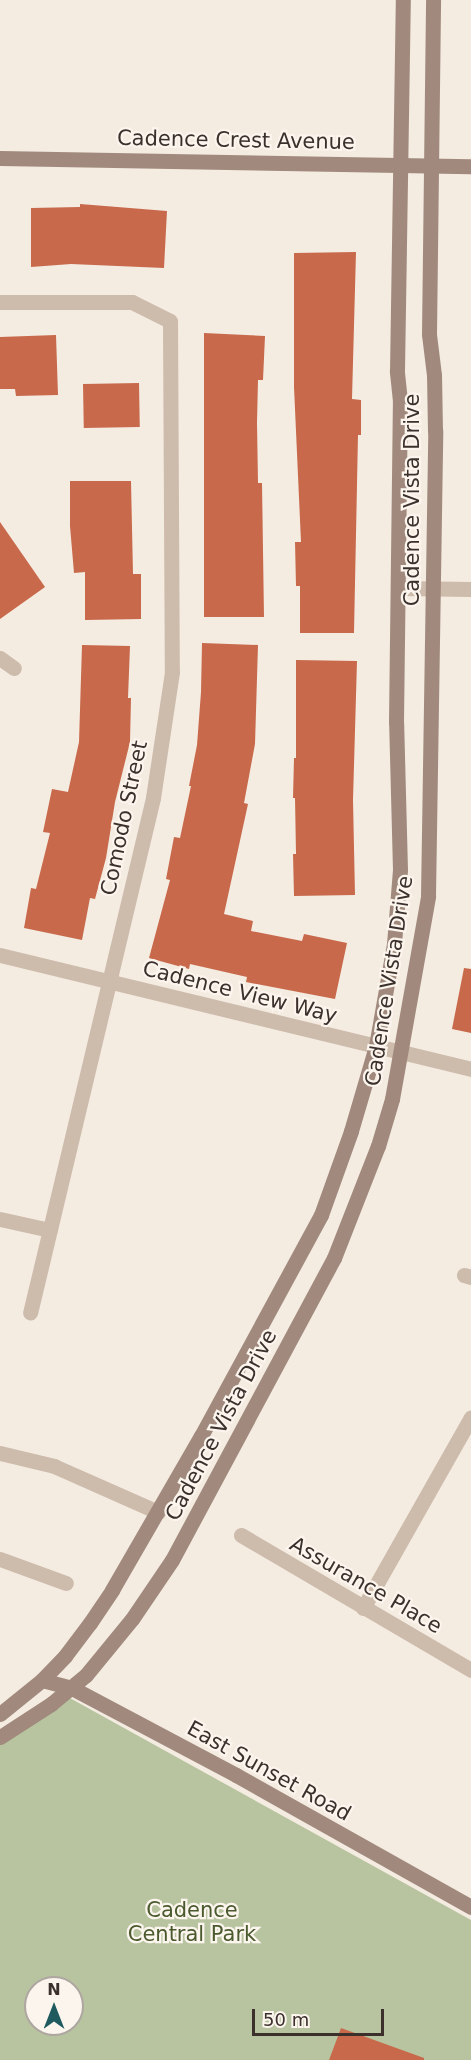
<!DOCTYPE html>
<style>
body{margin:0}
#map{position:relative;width:471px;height:2060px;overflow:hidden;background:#f4ebe1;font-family:"DejaVu Sans",sans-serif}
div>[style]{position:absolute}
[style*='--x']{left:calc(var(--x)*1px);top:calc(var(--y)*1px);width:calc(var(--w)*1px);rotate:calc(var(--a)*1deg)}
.green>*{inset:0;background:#b8c4a0}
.building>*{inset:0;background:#c8694b;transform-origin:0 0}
.street>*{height:15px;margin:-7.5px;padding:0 7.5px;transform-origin:7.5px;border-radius:7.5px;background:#cdbbac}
.secondary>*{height:15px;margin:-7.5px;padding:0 7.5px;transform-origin:7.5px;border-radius:7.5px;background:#a18a7d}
span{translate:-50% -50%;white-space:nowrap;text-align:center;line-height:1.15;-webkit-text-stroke:4.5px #fbf5ee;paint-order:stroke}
.street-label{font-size:21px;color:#3b302b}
.park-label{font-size:21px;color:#4a5a2e}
.north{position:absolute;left:24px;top:1976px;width:60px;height:60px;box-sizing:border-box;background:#fbf5ee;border:2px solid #aea6a0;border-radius:50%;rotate:0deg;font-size:16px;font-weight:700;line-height:24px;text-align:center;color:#3b302b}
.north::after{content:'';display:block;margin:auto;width:21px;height:27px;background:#1f5a5e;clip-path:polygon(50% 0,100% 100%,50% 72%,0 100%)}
.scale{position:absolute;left:252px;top:2009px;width:132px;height:27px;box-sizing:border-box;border:3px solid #3b302b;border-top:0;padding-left:8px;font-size:18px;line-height:21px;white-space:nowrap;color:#3b302b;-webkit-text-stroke:4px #fbf5ee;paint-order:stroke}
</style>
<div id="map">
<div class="green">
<div style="clip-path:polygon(evenodd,68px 1697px,471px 1920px,471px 2060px,0 2060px,0 1742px,68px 1697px,36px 1988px,72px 1988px,72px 2024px,36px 2024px,36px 1988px)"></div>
</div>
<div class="building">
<div style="clip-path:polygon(80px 204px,167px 211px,164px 268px,71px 264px,31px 267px,31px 208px,80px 207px)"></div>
<div style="clip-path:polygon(356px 252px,352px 399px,361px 400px,361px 435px,358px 435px,354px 633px,300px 633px,300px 586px,296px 586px,295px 542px,301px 542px,294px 387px,294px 253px)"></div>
<div style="clip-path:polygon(204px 333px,265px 336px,263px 380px,258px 380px,257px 423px,258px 483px,262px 483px,264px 617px,204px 617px)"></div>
<div style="clip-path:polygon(56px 335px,58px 395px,16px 396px,15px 389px,0 389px,0 337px)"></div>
<div style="left:139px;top:383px;width:44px;height:56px;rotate:89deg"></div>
<div style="clip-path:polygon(70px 481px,131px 481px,133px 574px,141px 574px,141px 619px,85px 620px,85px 572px,74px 573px,70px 526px)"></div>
<div style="clip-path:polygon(0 522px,45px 587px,0 619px)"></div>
<div style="clip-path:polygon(202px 643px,258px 645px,255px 744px,244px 803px,248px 804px,224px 914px,253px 921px,251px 931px,302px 941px,304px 934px,347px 943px,335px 999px,246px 982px,247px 977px,190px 964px,189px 969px,149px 958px,170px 880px,166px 879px,174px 837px,180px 838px,191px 786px,189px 786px,197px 745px,201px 692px)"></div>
<div style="clip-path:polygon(82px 645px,130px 646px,128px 698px,131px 698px,130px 742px,115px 802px,106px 858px,95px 899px,90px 898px,82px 940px,24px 928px,31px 888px,36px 889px,50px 833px,43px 832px,52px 789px,68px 792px,79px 742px)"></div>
<div style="clip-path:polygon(296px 660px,357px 661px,353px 800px,355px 895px,294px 896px,293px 854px,296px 854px,295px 798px,293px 798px,294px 758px,296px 758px)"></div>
<div style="clip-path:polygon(464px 968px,471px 969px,471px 1033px,452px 1029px)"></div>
<div style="clip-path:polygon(341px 2028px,424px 2058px,424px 2060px,329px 2060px)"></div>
</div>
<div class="street">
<div style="--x:0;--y:302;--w:132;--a:0"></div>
<div style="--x:132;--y:302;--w:42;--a:26.6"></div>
<div style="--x:170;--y:321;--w:351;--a:89.7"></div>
<div style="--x:172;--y:672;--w:127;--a:98.6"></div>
<div style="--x:153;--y:798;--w:529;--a:103.43"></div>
<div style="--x:399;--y:588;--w:72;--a:0.8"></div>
<div style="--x:0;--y:658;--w:17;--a:36"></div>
<div style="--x:0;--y:955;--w:485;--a:13.6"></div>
<div style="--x:0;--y:1219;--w:51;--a:12.4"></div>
<div style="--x:464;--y:1275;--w:7;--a:16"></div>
<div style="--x:0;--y:1453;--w:56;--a:13.5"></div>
<div style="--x:54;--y:1466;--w:114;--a:23.9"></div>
<div style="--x:241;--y:1535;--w:267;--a:30.4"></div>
<div style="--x:0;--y:1559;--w:70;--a:20"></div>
<div style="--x:363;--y:1608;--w:219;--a:-60.5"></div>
</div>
<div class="secondary">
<div style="--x:0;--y:158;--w:471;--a:1"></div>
<div style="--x:42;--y:1680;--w:31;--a:15"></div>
<div style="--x:72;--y:1688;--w:186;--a:27.9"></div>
<div style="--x:236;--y:1775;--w:270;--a:29.3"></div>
<div style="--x:0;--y:1714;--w:54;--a:-39"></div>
<div style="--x:42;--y:1680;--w:33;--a:-46"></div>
<div style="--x:65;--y:1656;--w:41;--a:-52.9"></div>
<div style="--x:90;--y:1623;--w:40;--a:-56"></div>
<div style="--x:112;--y:1590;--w:178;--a:-60"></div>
<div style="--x:201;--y:1436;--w:251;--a:-61.5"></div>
<div style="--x:321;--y:1215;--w:89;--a:-70.3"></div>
<div style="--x:351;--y:1131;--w:89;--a:-73.6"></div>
<div style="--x:376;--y:1046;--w:104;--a:-80"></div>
<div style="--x:394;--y:944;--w:74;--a:-85.4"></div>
<div style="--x:400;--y:870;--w:148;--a:-91.5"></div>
<div style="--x:396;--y:722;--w:321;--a:-89.3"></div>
<div style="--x:400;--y:401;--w:30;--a:-96"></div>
<div style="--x:397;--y:371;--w:371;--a:-89.1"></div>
<div style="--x:0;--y:1737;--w:61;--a:-32.9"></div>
<div style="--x:51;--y:1704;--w:45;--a:-39.6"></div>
<div style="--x:86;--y:1675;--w:72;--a:-50.6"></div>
<div style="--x:132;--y:1619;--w:71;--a:-55.9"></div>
<div style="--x:172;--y:1560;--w:343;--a:-61.8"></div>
<div style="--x:334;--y:1258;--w:120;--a:-68.6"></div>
<div style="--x:378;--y:1146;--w:49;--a:-73.4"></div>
<div style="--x:392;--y:1099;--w:206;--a:-79.9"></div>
<div style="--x:428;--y:896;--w:465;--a:-89.1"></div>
<div style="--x:435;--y:431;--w:56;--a:-91"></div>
<div style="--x:434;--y:375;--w:41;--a:-97"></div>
<div style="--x:429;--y:334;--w:334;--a:-89.3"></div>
</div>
<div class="street-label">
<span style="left:236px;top:140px;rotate:1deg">Cadence Crest Avenue</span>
<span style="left:412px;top:500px;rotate:-90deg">Cadence Vista Drive</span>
<span style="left:124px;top:818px;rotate:-78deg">Comodo Street</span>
<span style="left:389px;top:981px;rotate:-81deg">Cadence Vista Drive</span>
<span style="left:240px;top:992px;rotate:14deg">Cadence View Way</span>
<span style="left:221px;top:1425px;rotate:-62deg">Cadence Vista Drive</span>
<span style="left:366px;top:1585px;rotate:30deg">Assurance Place</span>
<span style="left:269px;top:1771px;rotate:29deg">East Sunset Road</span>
</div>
<div class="park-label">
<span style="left:192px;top:1922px">Cadence<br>Central Park</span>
</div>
<div class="north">N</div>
<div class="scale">50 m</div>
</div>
